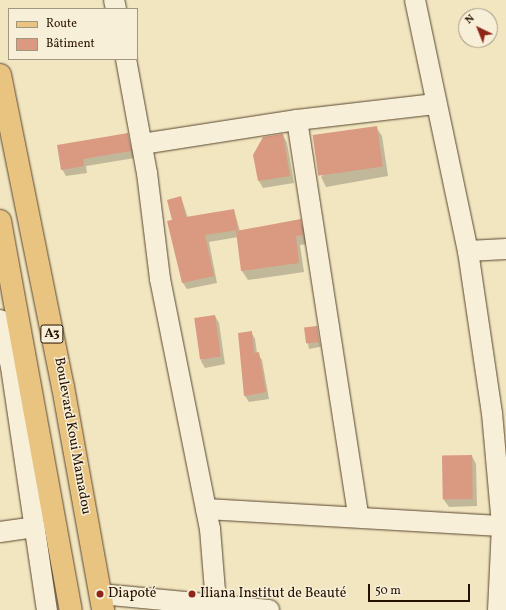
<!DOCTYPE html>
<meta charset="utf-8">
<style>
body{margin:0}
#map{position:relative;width:506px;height:610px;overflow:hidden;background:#f2e6c1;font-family:Vollkorn,serif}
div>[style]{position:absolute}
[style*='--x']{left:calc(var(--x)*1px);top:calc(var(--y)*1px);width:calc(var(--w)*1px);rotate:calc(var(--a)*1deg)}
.shadow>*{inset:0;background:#0003;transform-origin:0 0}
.building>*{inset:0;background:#da9981;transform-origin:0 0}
.roads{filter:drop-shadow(0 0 1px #594630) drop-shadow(0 0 1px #594630)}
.minor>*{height:20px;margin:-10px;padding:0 10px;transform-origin:10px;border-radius:10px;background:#f7efd7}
.major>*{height:22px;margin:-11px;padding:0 11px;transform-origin:11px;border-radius:11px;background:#e9c380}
.dots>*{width:11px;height:11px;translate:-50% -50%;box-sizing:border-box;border:2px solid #f7efd7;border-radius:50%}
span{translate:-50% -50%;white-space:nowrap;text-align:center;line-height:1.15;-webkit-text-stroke:3px #f7efd7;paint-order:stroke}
.shield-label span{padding:1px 3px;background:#f7efd7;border:1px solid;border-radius:3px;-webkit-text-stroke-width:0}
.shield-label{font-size:13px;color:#261100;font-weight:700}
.street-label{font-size:14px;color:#261100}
.poi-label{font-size:14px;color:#261100}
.left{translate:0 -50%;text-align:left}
.legend{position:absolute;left:8px;top:8px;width:130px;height:52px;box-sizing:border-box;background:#f7efd7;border:1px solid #a39681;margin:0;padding:5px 7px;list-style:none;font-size:12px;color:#261100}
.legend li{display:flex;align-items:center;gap:8px;height:20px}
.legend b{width:20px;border:1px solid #a39681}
.north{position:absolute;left:458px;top:8px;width:40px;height:40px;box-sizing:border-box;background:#f7efd7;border:1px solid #a39681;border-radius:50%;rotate:317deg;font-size:11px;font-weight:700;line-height:16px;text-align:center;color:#261100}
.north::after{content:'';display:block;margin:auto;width:14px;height:18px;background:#8f2418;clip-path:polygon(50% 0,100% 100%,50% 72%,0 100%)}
.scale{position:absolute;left:368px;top:584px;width:102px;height:18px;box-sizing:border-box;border:2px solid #261100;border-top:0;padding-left:5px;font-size:12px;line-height:14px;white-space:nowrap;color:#261100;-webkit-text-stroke:3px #f7efd7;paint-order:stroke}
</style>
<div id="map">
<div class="shadow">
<div style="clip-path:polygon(376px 127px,382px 136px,388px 176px,326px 187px,321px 177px)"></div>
<div style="clip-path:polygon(127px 134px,135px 158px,86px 166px,87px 173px,66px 176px,62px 169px)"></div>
<div style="clip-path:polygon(283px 135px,287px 143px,294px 183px,263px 188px,259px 181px,254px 155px)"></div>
<div style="clip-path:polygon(181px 197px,188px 218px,234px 210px,240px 231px,300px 222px,306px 231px,308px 244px,300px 245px,304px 272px,248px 280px,242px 271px,238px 237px,209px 242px,217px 283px,187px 289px,183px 283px,168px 221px,173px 220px)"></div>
<div style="clip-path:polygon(215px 316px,219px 323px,225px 364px,205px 368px,201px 361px)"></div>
<div style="left:317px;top:327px;width:20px;height:12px;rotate:79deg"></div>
<div style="clip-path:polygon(251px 332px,255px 339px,257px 353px,262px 360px,269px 399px,249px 402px,245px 396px)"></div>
<div style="clip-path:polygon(472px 456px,476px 464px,477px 506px,449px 507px,444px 500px)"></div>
</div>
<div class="building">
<div style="left:377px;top:126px;width:41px;height:65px;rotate:82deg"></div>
<div style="clip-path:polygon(128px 133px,131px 151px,83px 159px,84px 166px,61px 170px,57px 145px)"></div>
<div style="clip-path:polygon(283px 134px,290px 176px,258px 181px,253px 155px,263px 137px)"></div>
<div style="clip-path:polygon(181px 196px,186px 217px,234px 209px,238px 230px,205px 235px,214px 276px,182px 283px,167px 221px,172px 220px,167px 200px)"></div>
<div style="clip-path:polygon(301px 219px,303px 235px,296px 236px,299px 263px,241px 271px,236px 231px)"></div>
<div style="left:215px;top:315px;width:42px;height:21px;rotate:82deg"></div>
<div style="left:317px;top:326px;width:16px;height:13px;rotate:83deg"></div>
<div style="clip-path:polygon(252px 331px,254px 353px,259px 352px,266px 392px,244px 396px,238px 333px)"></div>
<div style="left:472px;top:455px;width:44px;height:30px;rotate:89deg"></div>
</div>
<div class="roads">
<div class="minor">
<div style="--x:114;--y:0;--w:9;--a:77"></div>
<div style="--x:415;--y:0;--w:257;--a:78.1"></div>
<div style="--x:468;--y:251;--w:164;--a:81.6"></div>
<div style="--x:492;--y:413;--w:113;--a:84.9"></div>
<div style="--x:502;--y:526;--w:84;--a:92.7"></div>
<div style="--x:126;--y:59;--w:116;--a:79.6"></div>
<div style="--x:147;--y:173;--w:107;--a:83"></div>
<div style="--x:160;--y:279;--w:255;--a:78.7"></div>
<div style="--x:210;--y:529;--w:75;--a:85.4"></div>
<div style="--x:297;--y:120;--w:400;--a:81.2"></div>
<div style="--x:142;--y:144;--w:157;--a:-8.8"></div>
<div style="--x:297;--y:120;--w:139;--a:-6.6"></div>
<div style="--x:468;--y:251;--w:38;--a:-3"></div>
<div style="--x:0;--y:320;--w:48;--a:76.8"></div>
<div style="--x:11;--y:367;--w:246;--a:81.6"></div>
<div style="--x:206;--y:509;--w:296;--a:3.3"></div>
<div style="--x:0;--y:532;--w:35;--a:-8"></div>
<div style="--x:100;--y:594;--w:170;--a:5.4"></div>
</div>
<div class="major">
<div style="--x:0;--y:75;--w:318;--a:78.6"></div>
<div style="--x:63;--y:387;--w:227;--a:79.8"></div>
<div style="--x:0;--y:221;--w:395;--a:79.7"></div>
</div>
</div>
<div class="dots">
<div style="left:100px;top:594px;background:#8f2418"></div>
<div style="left:192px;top:594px;background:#8f2418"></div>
</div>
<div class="shield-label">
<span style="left:52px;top:334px">A3</span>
</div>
<div class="street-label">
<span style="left:72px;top:436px;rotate:80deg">Boulevard Koui Mamadou</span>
</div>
<div class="poi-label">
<span class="left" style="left:108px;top:594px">Diapoté</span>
<span class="left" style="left:200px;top:594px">Iliana Institut de Beauté</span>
</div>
<ul class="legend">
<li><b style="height:5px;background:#e9c380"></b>Route</li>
<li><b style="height:11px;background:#da9981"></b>Bâtiment</li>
</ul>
<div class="north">N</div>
<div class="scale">50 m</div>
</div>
